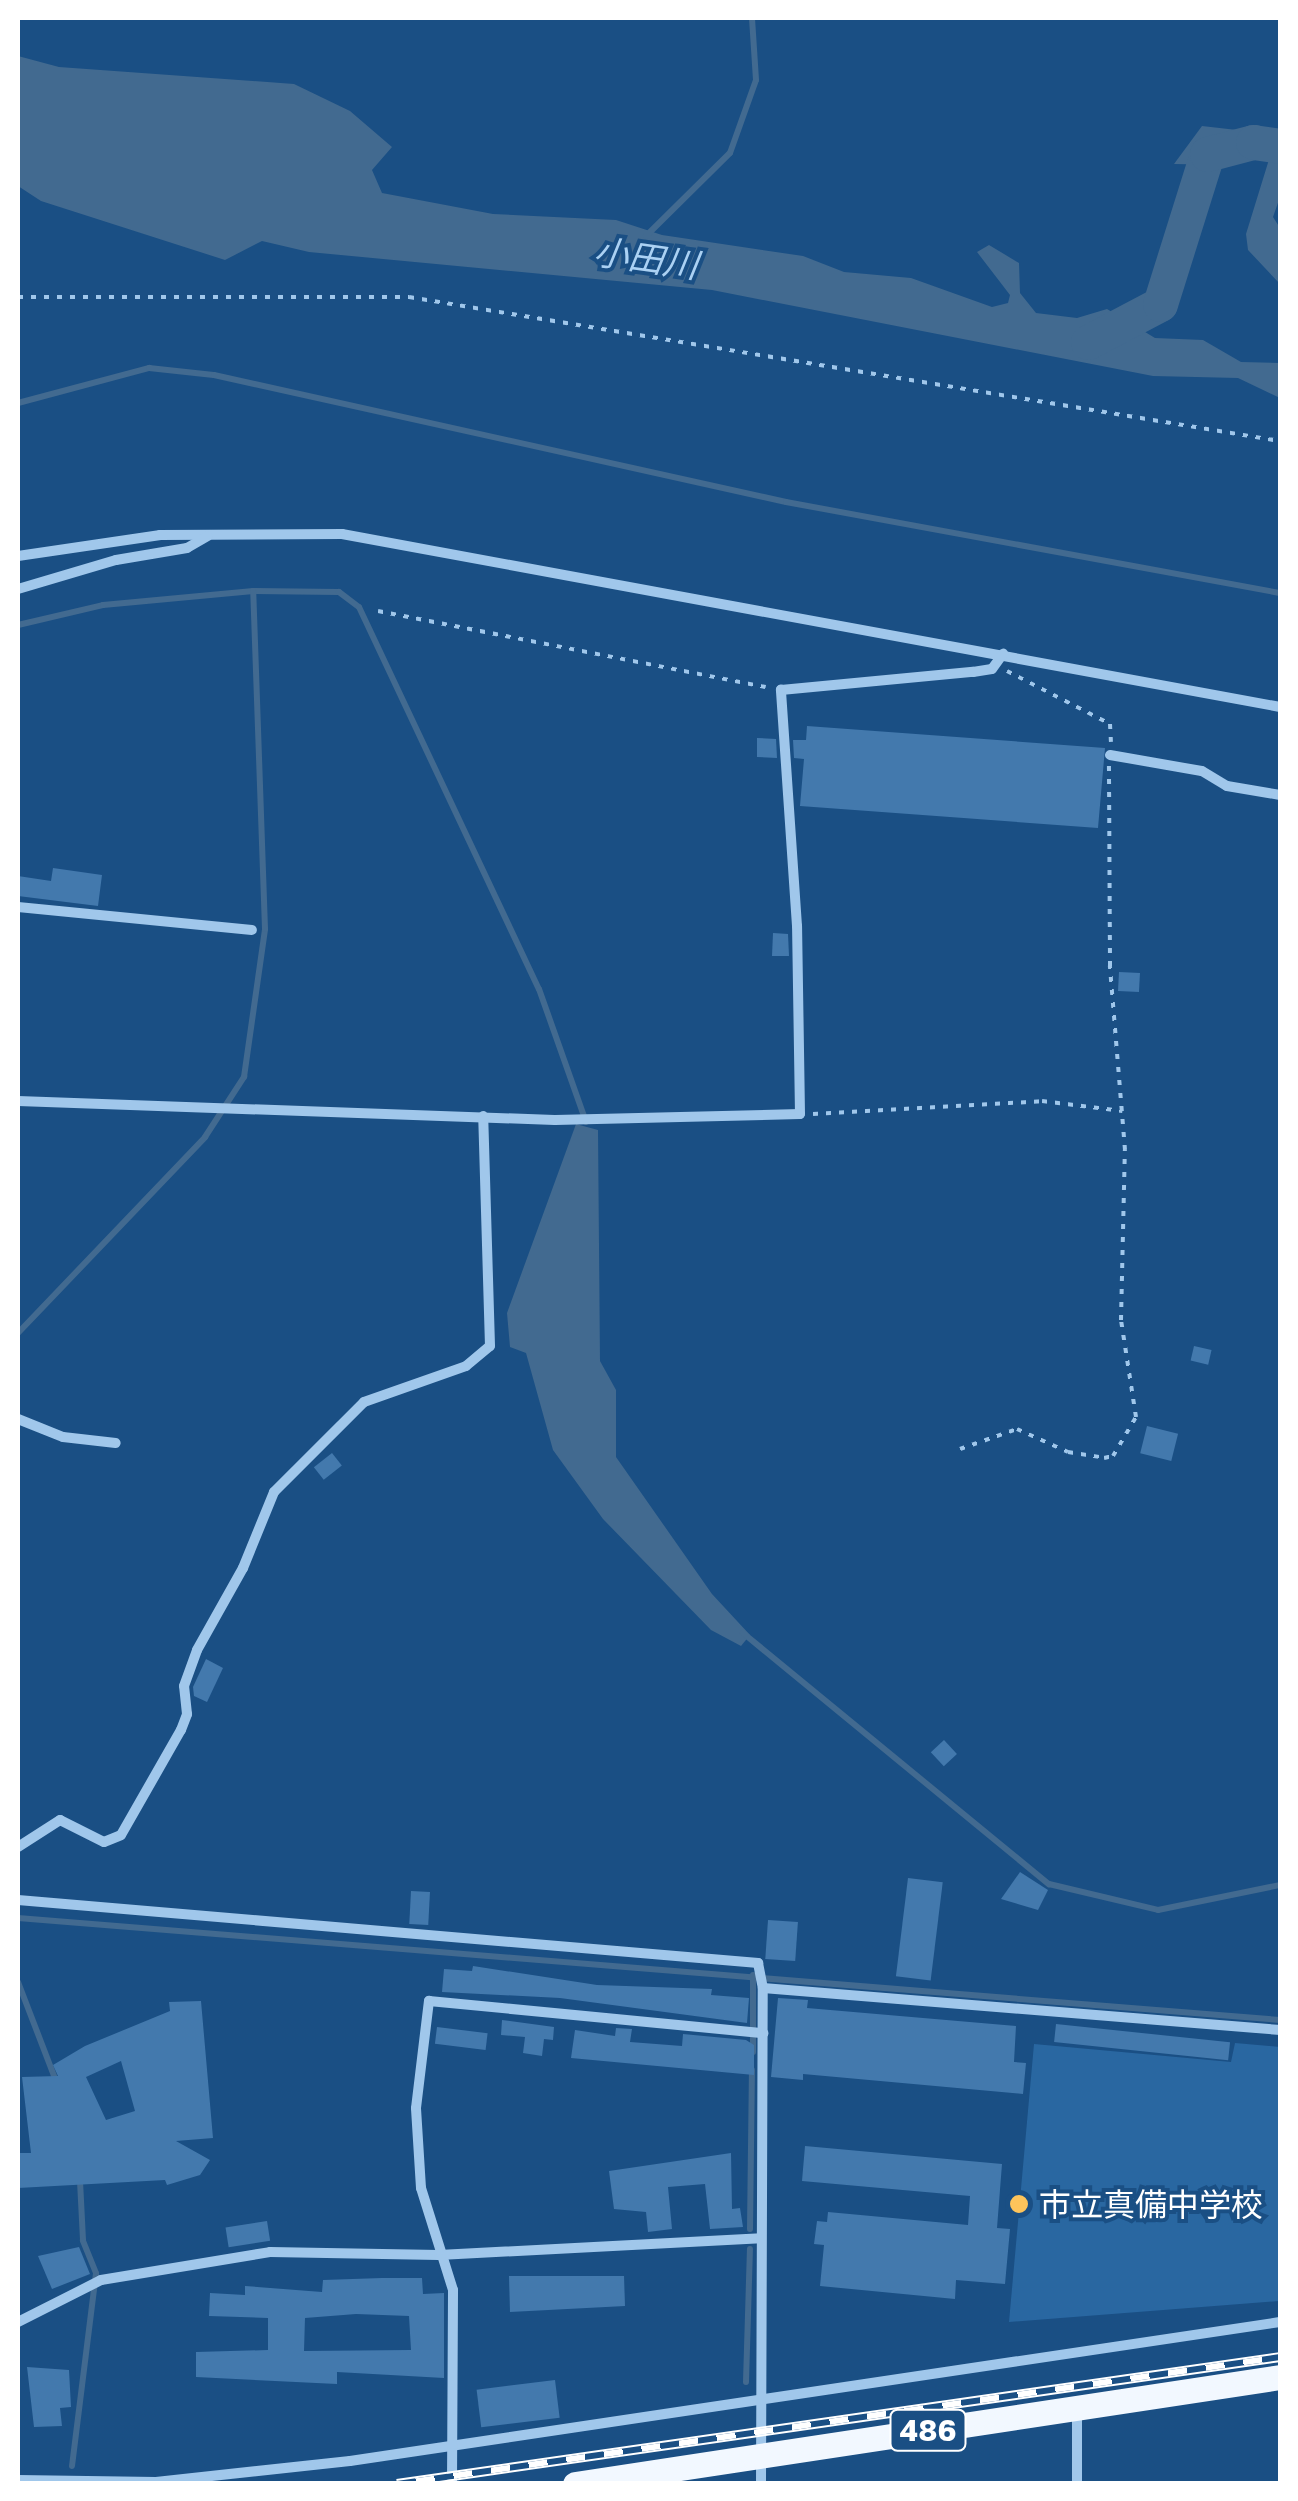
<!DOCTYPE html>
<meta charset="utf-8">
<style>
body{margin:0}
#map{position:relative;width:1298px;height:2501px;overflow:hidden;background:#1a4f84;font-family:"Golos Text","Noto Sans JP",sans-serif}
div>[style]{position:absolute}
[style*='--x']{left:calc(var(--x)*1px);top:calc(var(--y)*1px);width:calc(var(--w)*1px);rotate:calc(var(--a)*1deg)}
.green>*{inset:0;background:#2967a1}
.water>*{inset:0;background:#426a90}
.stream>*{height:6px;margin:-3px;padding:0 3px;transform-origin:3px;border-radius:3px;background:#426a90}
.river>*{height:35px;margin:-17.5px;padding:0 17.5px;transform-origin:17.5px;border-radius:17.5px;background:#426a90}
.building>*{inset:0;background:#4379ad;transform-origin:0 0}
.path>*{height:4px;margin-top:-2px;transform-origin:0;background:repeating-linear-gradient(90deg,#a0c7eb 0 5px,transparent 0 13px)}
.minor>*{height:10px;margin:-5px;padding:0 5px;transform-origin:5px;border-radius:5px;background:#a0c7eb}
.trunk>*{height:25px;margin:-12.5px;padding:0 12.5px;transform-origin:12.5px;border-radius:12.5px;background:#f2f8ff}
.rail>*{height:10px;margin-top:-5px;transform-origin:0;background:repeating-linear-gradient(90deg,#1a4f84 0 19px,#fff 0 38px);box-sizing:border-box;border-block:2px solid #fff}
.dots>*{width:28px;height:28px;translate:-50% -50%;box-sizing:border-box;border:5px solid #1a4f84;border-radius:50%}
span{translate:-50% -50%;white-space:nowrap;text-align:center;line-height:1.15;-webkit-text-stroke:8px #1a4f84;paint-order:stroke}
.shield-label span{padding:2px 8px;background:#1a4f84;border:2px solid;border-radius:8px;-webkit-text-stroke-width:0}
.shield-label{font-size:30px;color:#fff;font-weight:700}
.poi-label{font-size:32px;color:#fff}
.left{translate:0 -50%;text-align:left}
.water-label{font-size:35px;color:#abd1f3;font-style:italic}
.frame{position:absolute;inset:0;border:20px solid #fff;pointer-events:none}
</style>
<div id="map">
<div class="green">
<div style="clip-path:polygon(1235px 2043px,1280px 2047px,1279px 2301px,1009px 2322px,1034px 2044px,1231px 2062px)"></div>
</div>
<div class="water">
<div style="clip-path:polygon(18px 56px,59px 67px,294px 84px,350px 111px,392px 147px,372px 170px,382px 193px,493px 214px,616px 220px,662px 235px,803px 256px,844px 272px,911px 278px,992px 307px,1008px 303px,1010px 295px,977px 252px,989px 245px,1019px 263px,1020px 293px,1036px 313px,1077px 318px,1107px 309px,1155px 338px,1203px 340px,1241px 362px,1280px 363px,1280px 398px,1238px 378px,1153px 376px,712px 290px,309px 252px,262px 241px,225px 260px,41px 201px,18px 186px)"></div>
<div style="clip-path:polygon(1202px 126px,1280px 135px,1280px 197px,1273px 217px,1280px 228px,1280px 284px,1248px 250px,1246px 234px,1271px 153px,1225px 165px,1174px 164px)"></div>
<div style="clip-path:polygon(576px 1124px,598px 1130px,600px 1361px,616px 1390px,616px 1457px,712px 1594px,750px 1635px,741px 1646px,711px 1630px,603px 1519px,553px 1450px,526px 1353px,510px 1347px,507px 1313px)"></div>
</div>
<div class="stream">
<div style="--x:646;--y:236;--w:118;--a:-44.7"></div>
<div style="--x:730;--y:153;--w:77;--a:-70.4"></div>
<div style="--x:756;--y:80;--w:62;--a:-93.7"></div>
<div style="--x:18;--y:403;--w:136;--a:-15"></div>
<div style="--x:149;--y:368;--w:65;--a:6.1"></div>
<div style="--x:214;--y:375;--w:586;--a:12.52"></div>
<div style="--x:786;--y:502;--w:502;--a:10.44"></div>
<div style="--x:18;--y:625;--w:87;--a:-13.2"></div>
<div style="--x:103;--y:605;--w:151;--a:-5.3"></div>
<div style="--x:253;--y:591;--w:86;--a:0.7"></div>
<div style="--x:339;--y:592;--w:25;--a:37"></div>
<div style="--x:359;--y:607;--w:422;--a:64.8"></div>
<div style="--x:539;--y:989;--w:141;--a:70.5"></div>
<div style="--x:18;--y:1333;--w:271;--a:-46.3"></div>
<div style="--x:205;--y:1137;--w:72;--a:-57"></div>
<div style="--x:244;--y:1077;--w:149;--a:-81.9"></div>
<div style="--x:265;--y:929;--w:338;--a:-92"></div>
<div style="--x:743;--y:1633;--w:396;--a:39.4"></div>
<div style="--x:1049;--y:1884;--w:112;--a:13.4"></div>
<div style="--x:1158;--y:1910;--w:125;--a:-11.6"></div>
<div style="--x:18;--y:1918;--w:1266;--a:4.62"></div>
<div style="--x:18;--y:1982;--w:106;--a:69"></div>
<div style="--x:753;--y:2052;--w:77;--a:-90"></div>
<div style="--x:750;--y:2229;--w:159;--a:-89.3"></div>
<div style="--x:746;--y:2382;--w:133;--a:-88.3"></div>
<div style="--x:72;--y:2466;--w:194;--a:-82.9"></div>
<div style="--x:96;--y:2273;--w:35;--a:-112"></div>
<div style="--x:83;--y:2240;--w:59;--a:-92.9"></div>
</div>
<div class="river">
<div style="--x:1088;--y:342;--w:81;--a:-27.8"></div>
<div style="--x:1160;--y:304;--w:157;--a:-72.6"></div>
<div style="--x:1207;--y:154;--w:48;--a:-14.6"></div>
<div style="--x:1253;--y:142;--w:27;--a:8"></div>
</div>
<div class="building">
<div style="clip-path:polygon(807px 726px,1105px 748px,1098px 828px,800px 806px,804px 759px,794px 758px,793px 740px,806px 740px)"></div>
<div style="clip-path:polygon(757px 738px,776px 739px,777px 758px,757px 757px)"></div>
<div style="clip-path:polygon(53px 868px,102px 875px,98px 906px,18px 896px,18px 876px,51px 881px)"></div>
<div style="clip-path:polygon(773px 933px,788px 934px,789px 956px,772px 956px)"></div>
<div style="left:1119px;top:972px;width:21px;height:19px;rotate:3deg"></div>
<div style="left:1194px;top:1346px;width:18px;height:15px;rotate:13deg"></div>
<div style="left:1147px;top:1426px;width:32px;height:28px;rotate:14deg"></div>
<div style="left:332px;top:1453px;width:16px;height:23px;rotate:52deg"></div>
<div style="clip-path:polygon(206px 1659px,223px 1668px,207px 1702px,194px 1696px,193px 1687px)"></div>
<div style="left:944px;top:1740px;width:19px;height:18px;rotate:47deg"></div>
<div style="clip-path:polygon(1020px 1872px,1048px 1890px,1038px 1910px,1001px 1899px)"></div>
<div style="left:908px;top:1878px;width:35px;height:99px;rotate:7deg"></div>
<div style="left:411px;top:1891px;width:19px;height:33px;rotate:3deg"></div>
<div style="left:768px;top:1920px;width:30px;height:39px;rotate:4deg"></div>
<div style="clip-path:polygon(473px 1966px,597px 1985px,712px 1989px,711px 1995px,749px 1998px,747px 2023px,560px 1998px,442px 1992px,444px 1969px,472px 1971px)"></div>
<div style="clip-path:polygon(778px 1998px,808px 2000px,807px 2008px,1016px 2026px,1014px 2062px,1026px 2063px,1023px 2094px,803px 2074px,803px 2080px,771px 2077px)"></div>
<div style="clip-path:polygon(evenodd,201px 2001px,213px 2138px,176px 2141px,210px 2160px,200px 2175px,167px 2185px,165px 2180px,18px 2188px,18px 2153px,31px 2153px,22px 2077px,58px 2076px,53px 2065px,85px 2046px,170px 2011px,169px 2002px,201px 2001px,121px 2061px,135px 2111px,106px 2120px,86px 2077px,121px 2061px)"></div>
<div style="clip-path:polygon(502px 2020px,554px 2027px,553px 2040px,544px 2039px,542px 2056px,523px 2053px,525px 2037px,501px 2035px)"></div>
<div style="left:1056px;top:2024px;width:175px;height:18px;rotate:6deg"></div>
<div style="left:437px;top:2027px;width:51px;height:17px;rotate:7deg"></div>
<div style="clip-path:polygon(616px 2028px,632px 2029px,630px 2042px,682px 2046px,683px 2034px,746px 2040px,754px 2045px,754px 2075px,571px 2058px,575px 2030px,615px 2036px)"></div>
<div style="clip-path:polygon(805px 2146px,1002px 2164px,997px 2228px,1010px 2229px,1005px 2284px,956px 2280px,955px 2299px,820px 2286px,824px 2245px,814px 2244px,817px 2221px,827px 2222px,828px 2212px,968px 2225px,970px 2196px,802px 2181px)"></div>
<div style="clip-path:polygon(731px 2153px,732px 2209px,740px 2208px,743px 2227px,710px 2229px,705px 2184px,668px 2187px,672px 2229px,648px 2232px,646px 2212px,614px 2209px,609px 2171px)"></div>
<div style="left:267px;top:2221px;width:20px;height:42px;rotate:81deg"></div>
<div style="clip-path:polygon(79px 2247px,90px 2274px,52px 2289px,38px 2256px)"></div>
<div style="clip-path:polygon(509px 2276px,624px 2276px,625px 2306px,510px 2312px)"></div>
<div style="clip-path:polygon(evenodd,382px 2278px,422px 2278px,423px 2294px,444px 2293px,444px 2378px,337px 2372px,337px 2384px,196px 2377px,196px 2352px,268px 2350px,268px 2318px,209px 2316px,210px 2293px,245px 2295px,245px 2286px,322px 2292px,323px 2280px,382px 2278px,356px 2314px,409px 2316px,411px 2350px,304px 2351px,305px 2318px,356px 2314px)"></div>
<div style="clip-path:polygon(27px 2367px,69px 2370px,71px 2407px,60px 2408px,62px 2426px,34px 2427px)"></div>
<div style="left:555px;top:2380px;width:38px;height:79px;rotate:83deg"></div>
</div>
<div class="path">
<div style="--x:18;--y:297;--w:391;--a:0"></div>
<div style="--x:409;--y:297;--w:883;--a:9.39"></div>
<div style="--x:378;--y:611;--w:395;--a:11.1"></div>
<div style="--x:1007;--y:671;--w:116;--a:27.2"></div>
<div style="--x:1110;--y:724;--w:18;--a:87"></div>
<div style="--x:813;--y:1114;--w:229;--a:-3.2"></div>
<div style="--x:1042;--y:1101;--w:81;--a:7.1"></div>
<div style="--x:960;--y:1449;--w:60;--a:-19.3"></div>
<div style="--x:1017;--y:1429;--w:56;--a:24.3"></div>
<div style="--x:1068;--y:1452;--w:36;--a:9"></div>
<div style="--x:1104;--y:1458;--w:9;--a:-13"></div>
<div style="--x:1113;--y:1456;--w:45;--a:-59.5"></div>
<div style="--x:1136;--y:1417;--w:98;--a:-98.8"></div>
<div style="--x:1121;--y:1320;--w:170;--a:-88.7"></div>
<div style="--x:1125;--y:1150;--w:185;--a:-94.7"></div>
<div style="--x:1110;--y:966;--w:200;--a:-90.3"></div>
</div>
<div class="minor">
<div style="--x:18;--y:556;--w:144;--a:-8.4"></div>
<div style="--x:160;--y:535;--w:182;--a:-0.3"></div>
<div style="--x:342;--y:534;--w:954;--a:10.45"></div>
<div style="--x:18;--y:589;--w:102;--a:-16.5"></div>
<div style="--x:116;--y:560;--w:72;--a:-9.6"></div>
<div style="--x:187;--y:548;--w:24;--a:-30"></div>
<div style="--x:1110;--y:755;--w:93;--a:9.9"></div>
<div style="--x:1202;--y:771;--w:29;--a:31"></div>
<div style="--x:1227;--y:786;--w:54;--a:9.6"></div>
<div style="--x:18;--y:907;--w:235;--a:5.6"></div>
<div style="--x:18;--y:1101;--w:537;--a:2.03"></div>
<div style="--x:555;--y:1120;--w:245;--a:-1.4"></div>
<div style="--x:800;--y:1114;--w:188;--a:-90.9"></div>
<div style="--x:797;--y:926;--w:237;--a:-93.9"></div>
<div style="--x:781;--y:690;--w:193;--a:-5.4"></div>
<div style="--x:973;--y:672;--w:19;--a:-9"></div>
<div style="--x:992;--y:669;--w:19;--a:-54"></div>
<div style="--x:18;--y:1419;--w:48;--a:21.8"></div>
<div style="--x:63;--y:1437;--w:53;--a:6.5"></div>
<div style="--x:18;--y:1847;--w:50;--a:-32.7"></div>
<div style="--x:60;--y:1820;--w:49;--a:26.6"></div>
<div style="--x:104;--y:1842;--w:18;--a:-22"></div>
<div style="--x:121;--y:1835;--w:121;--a:-60.3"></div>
<div style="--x:181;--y:1730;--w:17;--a:-69"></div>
<div style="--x:187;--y:1714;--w:28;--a:-96"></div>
<div style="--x:184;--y:1686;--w:38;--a:-70"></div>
<div style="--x:197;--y:1650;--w:94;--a:-60.7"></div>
<div style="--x:243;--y:1568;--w:82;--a:-67.8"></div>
<div style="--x:274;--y:1492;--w:127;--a:-45"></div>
<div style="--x:364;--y:1402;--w:108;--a:-19.4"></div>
<div style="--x:466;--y:1366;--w:31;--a:-40"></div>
<div style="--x:490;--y:1346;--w:230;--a:-91.7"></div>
<div style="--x:18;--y:1900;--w:743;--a:4.87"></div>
<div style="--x:758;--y:1963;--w:25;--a:79"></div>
<div style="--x:763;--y:1988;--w:519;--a:4.64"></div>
<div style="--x:18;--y:2322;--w:93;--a:-26.8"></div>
<div style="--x:101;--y:2280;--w:171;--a:-9.4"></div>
<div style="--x:270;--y:2252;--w:169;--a:1"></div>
<div style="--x:439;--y:2255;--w:322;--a:-3"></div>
<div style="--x:1077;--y:2410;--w:74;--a:90"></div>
<div style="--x:18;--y:2480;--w:138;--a:0.8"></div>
<div style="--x:156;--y:2482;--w:195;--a:-6.2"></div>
<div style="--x:350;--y:2461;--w:940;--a:-8.5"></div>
<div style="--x:452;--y:2484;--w:194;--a:-89.7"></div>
<div style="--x:453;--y:2290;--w:107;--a:-107.4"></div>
<div style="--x:421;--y:2188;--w:80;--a:-93.6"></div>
<div style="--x:416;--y:2108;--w:108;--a:-83.1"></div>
<div style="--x:429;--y:2001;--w:336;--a:5.5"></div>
<div style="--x:761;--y:2484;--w:496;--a:-89.8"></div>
</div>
<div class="trunk">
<div style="--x:575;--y:2484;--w:713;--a:-8.63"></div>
</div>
<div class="rail">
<div style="--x:397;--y:2484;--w:892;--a:-8.18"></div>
</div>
<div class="dots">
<div style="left:1019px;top:2204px;background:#fdc45b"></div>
</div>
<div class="shield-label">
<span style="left:928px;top:2430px">486</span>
</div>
<div class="poi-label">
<span class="left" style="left:1039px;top:2204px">市立真備中学校</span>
</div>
<div class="water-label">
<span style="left:646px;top:258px;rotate:8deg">小田川</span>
</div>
<div class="frame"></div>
</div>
